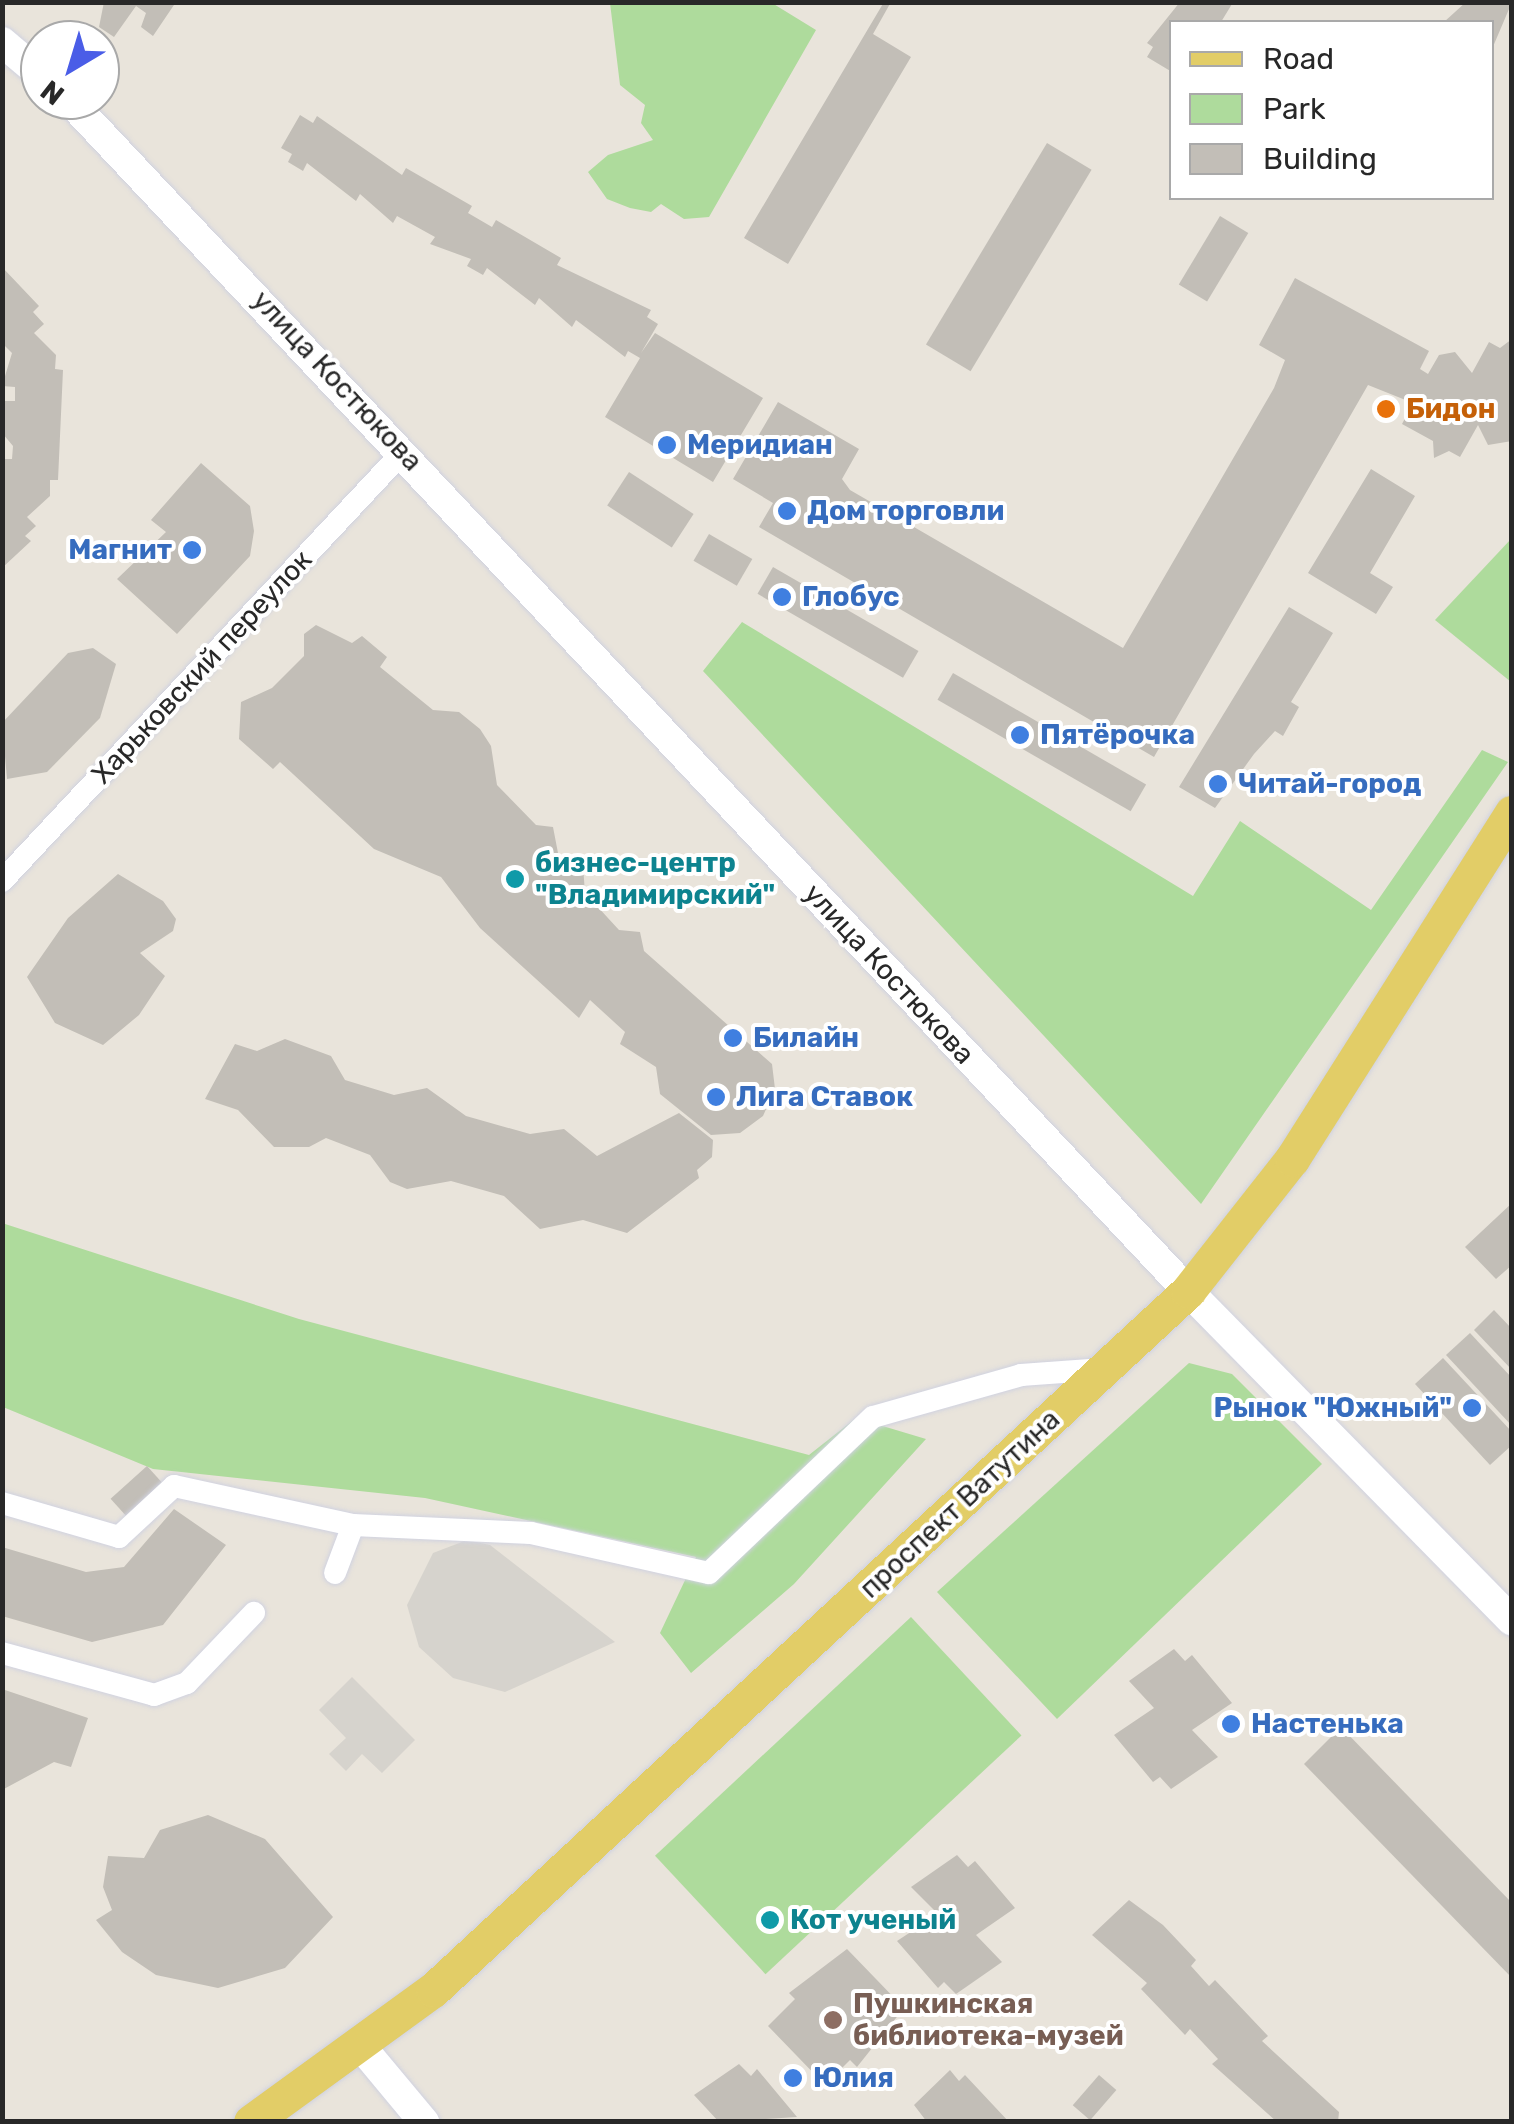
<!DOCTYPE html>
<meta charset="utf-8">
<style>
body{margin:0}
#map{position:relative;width:1514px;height:2124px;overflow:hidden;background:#e9e4db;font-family:Rubik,sans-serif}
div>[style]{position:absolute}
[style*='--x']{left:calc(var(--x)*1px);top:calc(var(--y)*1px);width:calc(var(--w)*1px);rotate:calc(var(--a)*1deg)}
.green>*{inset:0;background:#aedb9c;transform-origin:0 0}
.plaza>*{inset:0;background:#d6d3cd}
.building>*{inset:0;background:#c2beb7;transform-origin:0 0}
.roads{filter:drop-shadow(0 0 2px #d0d2e0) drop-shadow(0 0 2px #d0d2e0)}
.street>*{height:22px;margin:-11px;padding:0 11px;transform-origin:11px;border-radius:11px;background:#fff}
.secondary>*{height:30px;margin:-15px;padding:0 15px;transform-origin:15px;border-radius:15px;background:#fff}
.primary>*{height:35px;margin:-17.5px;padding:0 17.5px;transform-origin:17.5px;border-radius:17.5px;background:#e2cd67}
.dots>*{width:28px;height:28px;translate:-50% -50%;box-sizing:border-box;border:5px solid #fff;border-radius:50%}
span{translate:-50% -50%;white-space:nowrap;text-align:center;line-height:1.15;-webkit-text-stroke:8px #fff;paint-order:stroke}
.street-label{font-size:28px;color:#282828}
.food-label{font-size:28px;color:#c56008;font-weight:700}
.left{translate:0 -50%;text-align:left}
.shop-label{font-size:28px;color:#366cbe;font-weight:700}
.right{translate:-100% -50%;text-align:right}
.culture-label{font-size:28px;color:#0d838f;font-weight:700}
.education-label{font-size:28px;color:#785e54;font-weight:700}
.frame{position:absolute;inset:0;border:5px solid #282828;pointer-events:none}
.legend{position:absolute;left:1169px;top:20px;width:325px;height:180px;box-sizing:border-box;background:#fff;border:2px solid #a9a9a9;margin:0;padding:12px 18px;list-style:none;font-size:30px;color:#282828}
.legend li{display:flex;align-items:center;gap:20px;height:50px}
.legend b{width:50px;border:2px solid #a9a9a9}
.north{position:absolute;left:20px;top:20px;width:100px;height:100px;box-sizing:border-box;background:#fff;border:2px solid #a9a9a9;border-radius:50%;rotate:218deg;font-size:28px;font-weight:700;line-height:40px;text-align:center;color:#282828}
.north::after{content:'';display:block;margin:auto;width:35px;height:45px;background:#4a5de7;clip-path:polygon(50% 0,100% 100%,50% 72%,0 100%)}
</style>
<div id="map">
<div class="green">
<div style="clip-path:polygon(610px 3px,772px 3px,816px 30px,709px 217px,684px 219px,661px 204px,651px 212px,630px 208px,607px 199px,588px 172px,608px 155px,653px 140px,641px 123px,645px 105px,620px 85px)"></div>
<div style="clip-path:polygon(1511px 539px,1511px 682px,1435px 620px)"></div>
<div style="clip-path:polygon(742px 622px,1193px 896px,1240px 821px,1371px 910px,1482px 750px,1508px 762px,1201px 1204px,703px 671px)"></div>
<div style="clip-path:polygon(2px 1223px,299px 1319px,809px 1455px,856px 1418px,926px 1439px,794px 1584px,691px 1673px,660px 1633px,696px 1557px,425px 1498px,153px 1469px,3px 1407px)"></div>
<div style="clip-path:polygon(1189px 1363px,1232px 1374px,1322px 1464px,1057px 1719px,937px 1592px)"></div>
<div style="left:911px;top:1617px;width:162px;height:350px;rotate:47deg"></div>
</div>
<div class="plaza">
<div style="clip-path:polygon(467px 1540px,490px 1545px,615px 1642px,505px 1692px,453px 1678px,419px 1647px,407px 1605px,433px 1553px)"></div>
<div style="clip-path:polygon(352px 1677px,415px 1740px,382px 1773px,362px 1754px,346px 1771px,329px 1754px,346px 1738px,319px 1710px)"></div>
</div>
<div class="building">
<div style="clip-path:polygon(104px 2px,176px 2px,153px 36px,141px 27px,146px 13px,136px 6px,114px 37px,99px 27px)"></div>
<div style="clip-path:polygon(884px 2px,891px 2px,873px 34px,911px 57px,788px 264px,744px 238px)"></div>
<div style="clip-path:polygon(1180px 2px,1232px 4px,1221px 22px,1172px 22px,1172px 72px,1147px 57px,1153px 47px,1147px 43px)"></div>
<div style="clip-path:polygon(1466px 2px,1512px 2px,1492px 49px,1492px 22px,1444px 22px)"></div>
<div style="clip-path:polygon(300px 115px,313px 123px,317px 116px,402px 175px,406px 168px,472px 206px,468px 213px,492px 227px,496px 220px,561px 258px,557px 265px,651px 310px,647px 317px,658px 324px,641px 353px,655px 333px,763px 398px,713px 482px,605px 417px,640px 358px,628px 351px,625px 357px,576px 320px,572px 327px,539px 298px,535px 305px,487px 268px,483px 275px,467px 266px,471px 259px,430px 244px,435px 237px,397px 216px,393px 223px,360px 194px,356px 201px,307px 163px,303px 171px,288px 162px,292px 154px,281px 148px)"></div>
<div style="left:1047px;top:143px;width:52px;height:235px;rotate:31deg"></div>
<div style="left:1220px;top:216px;width:33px;height:80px;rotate:31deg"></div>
<div style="clip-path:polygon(2px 267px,39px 306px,33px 312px,44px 324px,34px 333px,56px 355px,55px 369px,63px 370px,58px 480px,50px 480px,50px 496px,27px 517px,36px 526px,25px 536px,31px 541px,2px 568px,2px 459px,12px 459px,13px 446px,3px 434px,3px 401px,15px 401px,15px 387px,2px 386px,12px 353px,2px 343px)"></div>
<div style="clip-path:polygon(1295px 278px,1429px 351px,1420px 369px,1428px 374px,1439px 355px,1455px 352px,1472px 373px,1489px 342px,1500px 348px,1512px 339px,1512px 441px,1488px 445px,1478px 425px,1460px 457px,1449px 451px,1434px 458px,1433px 441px,1402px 424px,1413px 403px,1368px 385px,1154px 757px,759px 527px,773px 503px,733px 479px,778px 402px,859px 449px,842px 479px,850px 490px,1123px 648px,1274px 388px,1285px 360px,1259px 345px)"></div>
<div style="clip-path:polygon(201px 463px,250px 506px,254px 531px,250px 556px,177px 634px,117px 579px,166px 532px,151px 520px)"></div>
<div style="clip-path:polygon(1371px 469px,1415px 496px,1370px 573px,1393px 587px,1376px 614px,1308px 573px)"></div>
<div style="left:629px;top:472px;width:77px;height:40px;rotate:33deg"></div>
<div style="left:709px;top:534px;width:50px;height:31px;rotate:30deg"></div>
<div style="left:773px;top:567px;width:168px;height:31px;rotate:30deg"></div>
<div style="clip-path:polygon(1289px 607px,1333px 633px,1291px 702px,1299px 707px,1283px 736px,1275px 731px,1254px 754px,1215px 808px,1179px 787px)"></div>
<div style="clip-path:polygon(316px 625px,352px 643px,362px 636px,387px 657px,380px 667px,433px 710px,459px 712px,480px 729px,491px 746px,497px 785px,536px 825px,553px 827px,558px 853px,583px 866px,585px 893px,619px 930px,640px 932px,644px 951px,772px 1064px,775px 1089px,763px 1116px,740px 1133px,711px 1135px,660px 1094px,656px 1067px,620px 1044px,625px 1032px,590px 1000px,579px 1018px,480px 928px,441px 877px,374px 849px,280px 762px,273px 769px,239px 739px,241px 702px,272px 688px,304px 656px,304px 634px)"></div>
<div style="clip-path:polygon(93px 648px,116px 664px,100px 718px,47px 772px,7px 779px,2px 723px,68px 653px)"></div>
<div style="left:953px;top:673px;width:223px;height:31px;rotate:30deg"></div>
<div style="clip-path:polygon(118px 874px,163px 901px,176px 919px,173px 931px,140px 953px,165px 976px,139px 1015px,103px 1045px,55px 1023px,27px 977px,68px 918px)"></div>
<div style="clip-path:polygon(285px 1039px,331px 1056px,345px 1080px,394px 1095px,427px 1088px,466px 1116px,530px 1134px,564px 1129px,597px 1156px,679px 1113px,713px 1140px,712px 1157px,697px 1170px,699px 1178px,627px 1233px,583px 1220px,540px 1229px,504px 1196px,451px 1181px,407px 1189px,390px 1182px,370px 1155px,326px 1138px,309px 1147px,274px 1147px,238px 1110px,205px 1099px,235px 1044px,257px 1051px)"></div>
<div style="clip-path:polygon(1512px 1203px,1512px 1265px,1496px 1279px,1465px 1247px)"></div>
<div style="clip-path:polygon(1494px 1310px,1512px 1329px,1512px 1370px,1474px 1330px)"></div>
<div style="clip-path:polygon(1470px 1333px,1512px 1378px,1512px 1426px,1446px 1355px)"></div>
<div style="clip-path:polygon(1443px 1358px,1512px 1432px,1512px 1445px,1490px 1465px,1415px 1384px)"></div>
<div style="left:147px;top:1466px;width:25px;height:49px;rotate:48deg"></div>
<div style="clip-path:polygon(174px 1509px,226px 1545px,163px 1625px,92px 1642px,2px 1616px,2px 1547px,86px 1572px,124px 1567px)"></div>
<div style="clip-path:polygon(1174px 1649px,1185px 1661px,1192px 1655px,1232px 1703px,1192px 1730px,1218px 1757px,1171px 1789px,1160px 1777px,1153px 1782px,1114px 1735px,1154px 1708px,1129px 1681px)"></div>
<div style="clip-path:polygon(2px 1689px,88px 1718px,71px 1767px,54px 1762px,2px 1790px)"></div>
<div style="clip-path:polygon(1341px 1727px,1512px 1903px,1512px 1978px,1304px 1764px)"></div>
<div style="clip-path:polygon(208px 1815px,265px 1839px,333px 1917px,285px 1968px,218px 1988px,156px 1975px,122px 1952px,96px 1920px,112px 1910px,103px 1887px,108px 1856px,144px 1858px,160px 1830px)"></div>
<div style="clip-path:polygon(957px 1855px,968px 1867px,975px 1861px,1015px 1908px,976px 1935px,1002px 1962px,956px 1994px,944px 1982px,938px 1988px,897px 1941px,938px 1914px,911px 1887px)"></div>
<div style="clip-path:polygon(1129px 1900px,1163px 1925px,1196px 1960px,1191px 1966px,1209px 1986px,1215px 1980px,1268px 2036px,1262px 2041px,1339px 2112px,1338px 2122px,1277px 2122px,1212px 2064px,1218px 2059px,1190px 2029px,1185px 2035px,1141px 1989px,1147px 1983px,1092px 1935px)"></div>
<div style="clip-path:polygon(847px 1949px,904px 2008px,857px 2067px,850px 2060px,825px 2085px,768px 2026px,795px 1999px,789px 1993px)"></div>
<div style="clip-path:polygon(739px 2064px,751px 2076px,757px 2069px,797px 2117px,719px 2122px,694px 2095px)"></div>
<div style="clip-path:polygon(950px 2070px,959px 2081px,965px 2075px,1009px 2122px,927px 2122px,914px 2105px)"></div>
<div style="left:1099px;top:2075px;width:23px;height:40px;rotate:41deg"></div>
</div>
<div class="roads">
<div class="street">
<div style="--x:2;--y:881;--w:586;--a:-46.94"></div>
<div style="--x:2;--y:1503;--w:122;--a:16.2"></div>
<div style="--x:119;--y:1537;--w:75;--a:-42.8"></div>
<div style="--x:174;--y:1486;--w:183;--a:12.3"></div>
<div style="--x:335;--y:1573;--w:51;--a:-69.4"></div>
<div style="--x:353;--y:1525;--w:178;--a:2.6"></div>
<div style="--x:531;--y:1533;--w:182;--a:12.7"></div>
<div style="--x:709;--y:1573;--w:226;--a:-43.6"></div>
<div style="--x:873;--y:1417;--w:154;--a:-15.8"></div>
<div style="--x:1021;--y:1375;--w:83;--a:-4.1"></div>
<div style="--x:2;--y:1653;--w:158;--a:15.4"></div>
<div style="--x:154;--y:1695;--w:35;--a:-20"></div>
<div style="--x:187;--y:1683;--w:97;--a:-46.3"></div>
</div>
<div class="secondary">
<div style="--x:2;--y:42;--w:50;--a:40.1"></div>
<div style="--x:69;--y:100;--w:1634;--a:46.79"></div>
<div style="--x:1188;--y:1291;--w:462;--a:45.5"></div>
<div style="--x:359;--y:2044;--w:102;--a:50.2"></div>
</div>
<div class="primary">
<div style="--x:251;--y:2122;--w:225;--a:-36"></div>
<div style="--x:433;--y:1990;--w:1029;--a:-42.79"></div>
<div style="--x:1188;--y:1291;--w:168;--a:-51.8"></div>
<div style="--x:1292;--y:1159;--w:410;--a:-57.6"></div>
</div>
</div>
<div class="dots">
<div style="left:1386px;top:409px;background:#e8710a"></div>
<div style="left:667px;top:445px;background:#3f7fe0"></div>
<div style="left:787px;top:511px;background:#3f7fe0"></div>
<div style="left:192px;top:550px;background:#3f7fe0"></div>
<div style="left:782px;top:597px;background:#3f7fe0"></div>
<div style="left:1020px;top:735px;background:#3f7fe0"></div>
<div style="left:1218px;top:784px;background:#3f7fe0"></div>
<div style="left:515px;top:879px;background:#0f9aa8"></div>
<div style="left:733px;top:1038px;background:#3f7fe0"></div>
<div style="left:716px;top:1097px;background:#3f7fe0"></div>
<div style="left:1472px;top:1408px;background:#3f7fe0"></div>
<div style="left:1231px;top:1724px;background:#3f7fe0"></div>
<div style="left:770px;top:1920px;background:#0f9aa8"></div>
<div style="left:833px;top:2020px;background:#8d6e63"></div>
<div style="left:793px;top:2078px;background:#3f7fe0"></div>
</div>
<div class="street-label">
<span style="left:337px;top:381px;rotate:47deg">улица Костюкова</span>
<span style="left:202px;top:667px;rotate:-47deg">Харьковский переулок</span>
<span style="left:889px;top:974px;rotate:47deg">улица Костюкова</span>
<span style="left:960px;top:1504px;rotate:-43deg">проспект Ватутина</span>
</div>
<div class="food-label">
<span class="left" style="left:1406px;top:409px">Бидон</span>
</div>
<div class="shop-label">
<span class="left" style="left:687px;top:445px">Меридиан</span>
<span class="left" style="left:807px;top:511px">Дом торговли</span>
<span class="right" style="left:172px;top:550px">Магнит</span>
<span class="left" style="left:802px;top:597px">Глобус</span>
<span class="left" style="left:1040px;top:735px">Пятёрочка</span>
<span class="left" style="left:1238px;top:784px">Читай-город</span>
<span class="left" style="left:753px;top:1038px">Билайн</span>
<span class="left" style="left:736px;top:1097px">Лига Ставок</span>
<span class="right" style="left:1452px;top:1408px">Рынок "Южный"</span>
<span class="left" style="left:1251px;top:1724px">Настенька</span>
<span class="left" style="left:813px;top:2078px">Юлия</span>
</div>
<div class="culture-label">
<span class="left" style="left:535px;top:879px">бизнес-центр<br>"Владимирский"</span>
<span class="left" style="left:790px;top:1920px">Кот ученый</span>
</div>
<div class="education-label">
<span class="left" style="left:853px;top:2020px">Пушкинская<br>библиотека-музей</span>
</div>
<div class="frame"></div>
<ul class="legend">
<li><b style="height:12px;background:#e2cd67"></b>Road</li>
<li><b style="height:28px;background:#aedb9c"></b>Park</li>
<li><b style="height:28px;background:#c2beb7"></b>Building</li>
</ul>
<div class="north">N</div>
</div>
